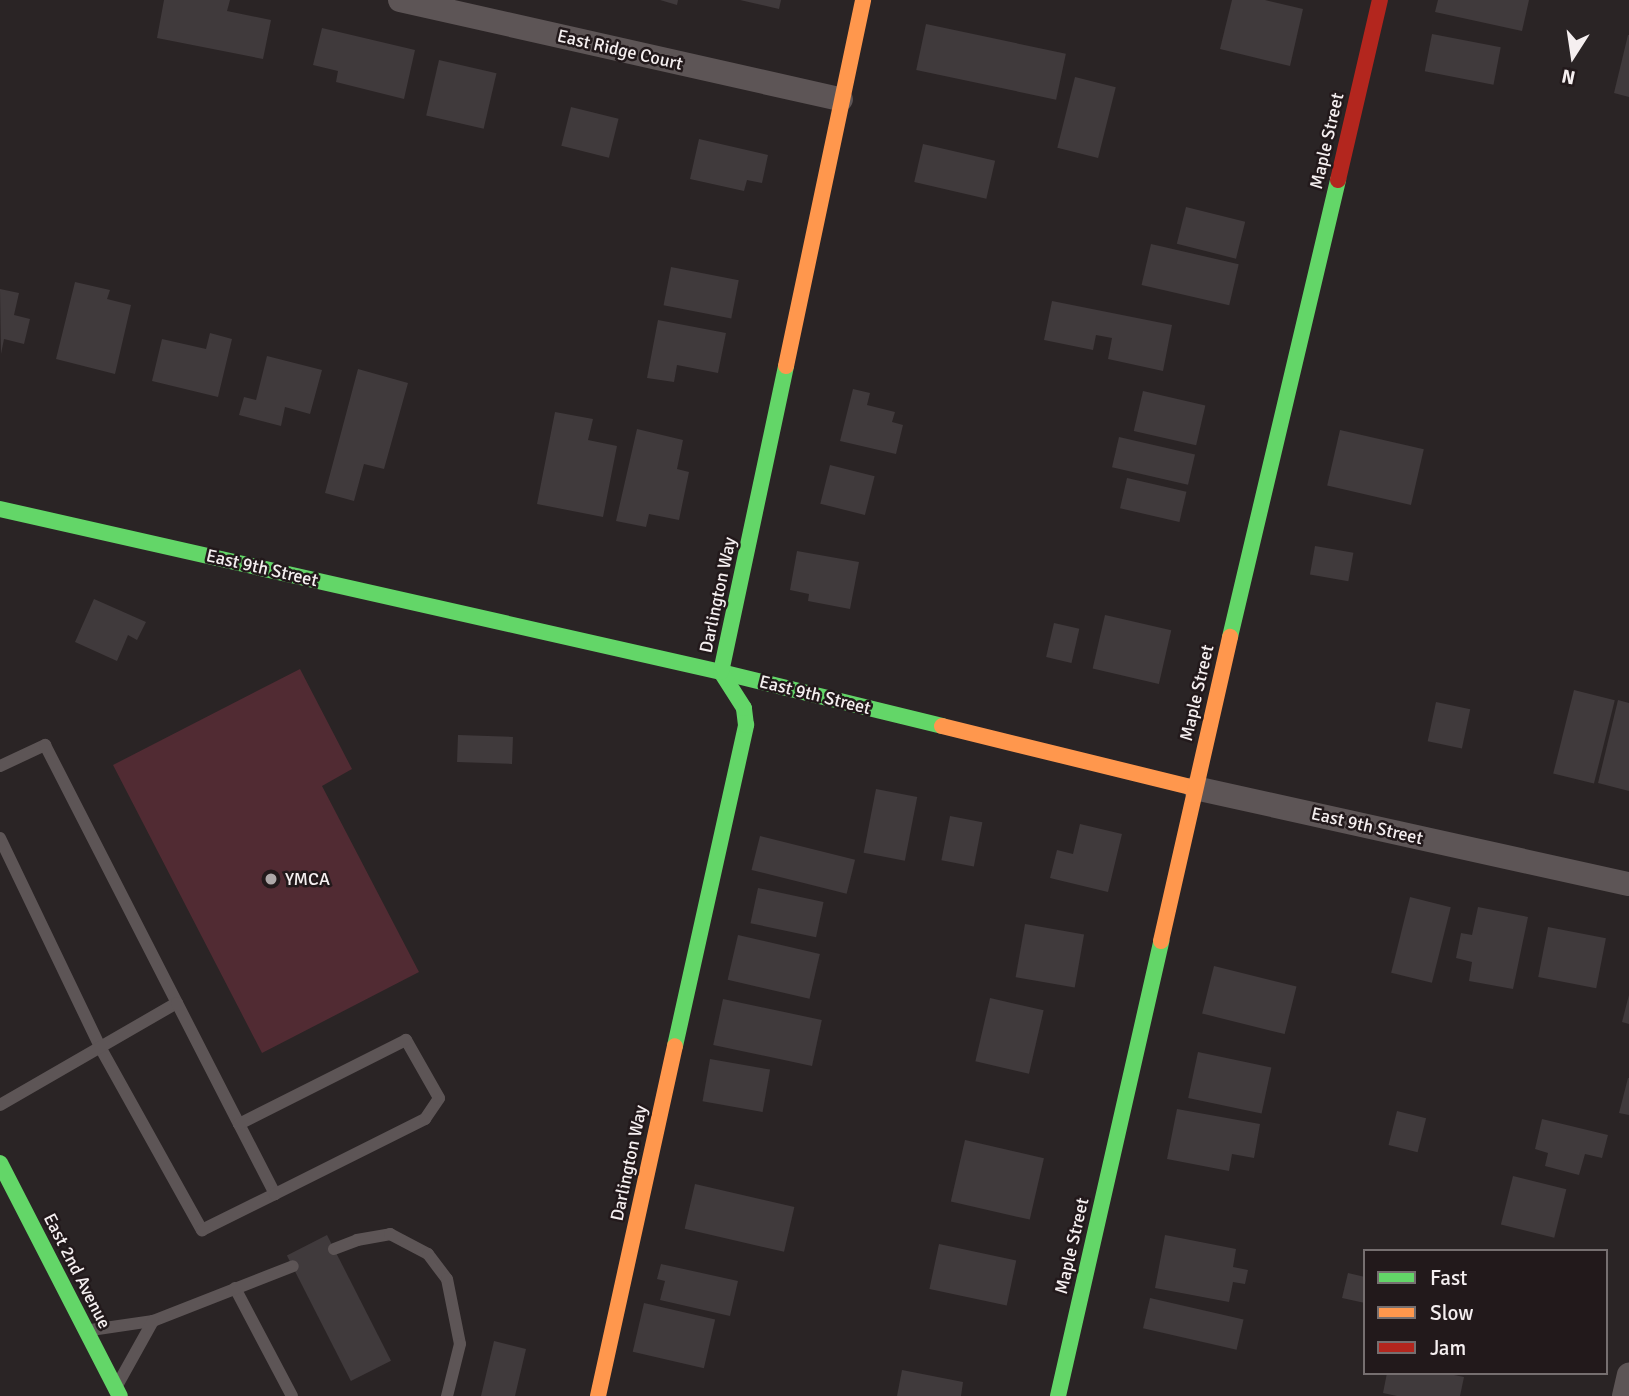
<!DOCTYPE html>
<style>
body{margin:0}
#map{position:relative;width:1629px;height:1396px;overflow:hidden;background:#2a2425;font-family:Signika,sans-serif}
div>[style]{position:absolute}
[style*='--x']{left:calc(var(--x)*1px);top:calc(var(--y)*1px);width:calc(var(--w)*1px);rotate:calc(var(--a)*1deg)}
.green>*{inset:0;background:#512b33}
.building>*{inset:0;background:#403a3c;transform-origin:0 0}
.lane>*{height:12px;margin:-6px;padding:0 6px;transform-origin:6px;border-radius:6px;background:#5d5556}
.street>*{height:24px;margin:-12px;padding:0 12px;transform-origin:12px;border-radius:12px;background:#5d5556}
.fast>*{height:16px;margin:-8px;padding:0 8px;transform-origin:8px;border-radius:8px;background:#63d668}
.slow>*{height:16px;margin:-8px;padding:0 8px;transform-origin:8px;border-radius:8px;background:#ff974d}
.jam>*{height:16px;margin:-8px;padding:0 8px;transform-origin:8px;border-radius:8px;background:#b3261e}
.dots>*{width:19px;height:19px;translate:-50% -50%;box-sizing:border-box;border:4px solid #22191b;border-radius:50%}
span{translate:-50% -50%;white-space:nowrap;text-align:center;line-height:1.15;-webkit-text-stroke:5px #22191b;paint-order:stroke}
.street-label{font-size:18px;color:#f5eff0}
.poi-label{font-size:18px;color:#f5eff0}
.left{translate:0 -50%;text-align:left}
.legend{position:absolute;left:1363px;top:1249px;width:245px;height:126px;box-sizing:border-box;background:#22191b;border:2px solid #766f70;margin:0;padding:9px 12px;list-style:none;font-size:21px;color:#f5eff0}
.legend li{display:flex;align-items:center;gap:14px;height:35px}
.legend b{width:35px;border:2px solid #766f70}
.north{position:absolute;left:1538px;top:21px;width:70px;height:70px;-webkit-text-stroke:5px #22191b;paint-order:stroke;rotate:192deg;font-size:19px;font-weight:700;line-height:28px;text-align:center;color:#f5eff0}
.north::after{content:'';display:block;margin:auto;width:24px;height:32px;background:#f5eff0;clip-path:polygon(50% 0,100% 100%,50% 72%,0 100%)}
</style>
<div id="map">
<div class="green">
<div style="clip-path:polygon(300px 669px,352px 769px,322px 786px,419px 972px,262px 1053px,113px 765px)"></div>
</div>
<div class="building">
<div style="clip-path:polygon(164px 0,230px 0,227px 11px,271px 20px,263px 59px,157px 38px)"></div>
<div style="clip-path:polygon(660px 0,678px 0,677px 5px)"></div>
<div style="clip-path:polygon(740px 0,781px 0,779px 9px)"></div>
<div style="clip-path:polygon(1232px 0,1265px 0,1303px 9px,1290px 66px,1220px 49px)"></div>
<div style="clip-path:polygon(1438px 0,1529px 0,1522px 31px,1435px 12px)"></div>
<div style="left:926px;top:24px;width:143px;height:47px;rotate:12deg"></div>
<div style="clip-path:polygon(322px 28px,415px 50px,404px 99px,336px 82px,338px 71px,313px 65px)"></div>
<div style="left:1432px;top:34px;width:70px;height:38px;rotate:11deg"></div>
<div style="clip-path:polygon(1628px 35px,1629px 35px,1629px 97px,1614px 93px)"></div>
<div style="left:439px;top:60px;width:59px;height:57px;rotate:13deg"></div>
<div style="left:1075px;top:77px;width:42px;height:73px;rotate:14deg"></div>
<div style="left:571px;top:107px;width:49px;height:40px;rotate:14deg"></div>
<div style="clip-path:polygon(699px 139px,768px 155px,762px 183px,747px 180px,744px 191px,690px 179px)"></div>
<div style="left:923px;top:144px;width:74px;height:39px;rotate:13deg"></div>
<div style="left:1186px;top:207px;width:61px;height:38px;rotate:14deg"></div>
<div style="left:1151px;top:244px;width:90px;height:42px;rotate:13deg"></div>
<div style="left:671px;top:267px;width:69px;height:39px;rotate:11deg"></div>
<div style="clip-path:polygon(75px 282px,110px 290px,107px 299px,131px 305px,115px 374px,56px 359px)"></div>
<div style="clip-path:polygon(0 289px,19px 293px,14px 315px,30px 319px,24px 344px,4px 339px,1px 354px)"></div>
<div style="clip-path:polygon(1052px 301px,1172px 325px,1163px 371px,1108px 359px,1112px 338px,1096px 335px,1093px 350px,1044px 340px)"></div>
<div style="clip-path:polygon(658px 320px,726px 333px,718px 373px,677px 365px,674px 382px,647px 378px)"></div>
<div style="clip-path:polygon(210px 333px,232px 339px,218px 397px,152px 381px,162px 339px,206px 349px)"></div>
<div style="clip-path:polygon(267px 356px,322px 370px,310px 414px,285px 407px,281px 426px,239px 415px,244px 397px,256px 400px)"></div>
<div style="clip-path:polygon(358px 369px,408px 383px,384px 469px,364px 464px,354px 501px,325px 493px)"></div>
<div style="clip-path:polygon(853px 389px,870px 393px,867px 405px,895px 412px,892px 422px,903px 425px,896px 454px,840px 441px)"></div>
<div style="left:1143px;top:391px;width:64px;height:41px;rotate:13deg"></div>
<div style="clip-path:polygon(555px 412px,593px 419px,588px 440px,617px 446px,603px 517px,537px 504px)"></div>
<div style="clip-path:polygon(637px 429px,683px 440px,677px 469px,689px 472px,679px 520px,649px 514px,646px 527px,616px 521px)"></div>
<div style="left:1340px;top:430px;width:86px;height:57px;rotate:13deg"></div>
<div style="left:1119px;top:437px;width:78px;height:31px;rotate:13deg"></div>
<div style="left:830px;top:465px;width:46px;height:40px;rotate:14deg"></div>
<div style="left:1127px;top:478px;width:61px;height:31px;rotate:13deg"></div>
<div style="left:1315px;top:546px;width:39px;height:29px;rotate:10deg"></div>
<div style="clip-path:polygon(797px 551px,859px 562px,850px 609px,808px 601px,809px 594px,790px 590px)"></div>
<div style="clip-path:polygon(94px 599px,146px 622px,137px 640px,128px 635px,117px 661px,75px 642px)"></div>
<div style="left:1105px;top:615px;width:68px;height:55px;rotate:13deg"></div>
<div style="left:1054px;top:623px;width:26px;height:35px;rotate:13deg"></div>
<div style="left:1574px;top:690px;width:42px;height:86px;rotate:14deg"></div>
<div style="clip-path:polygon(1618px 700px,1629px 703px,1629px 791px,1598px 783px)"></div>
<div style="left:1436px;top:702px;width:35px;height:40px;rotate:12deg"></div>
<div style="left:458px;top:735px;width:55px;height:27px;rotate:2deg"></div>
<div style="left:876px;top:789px;width:42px;height:65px;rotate:11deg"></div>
<div style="left:950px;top:816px;width:33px;height:45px;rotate:11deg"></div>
<div style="clip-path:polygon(1080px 824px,1122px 834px,1108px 892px,1050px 878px,1057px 850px,1073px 854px)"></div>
<div style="left:760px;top:836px;width:98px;height:35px;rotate:14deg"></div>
<div style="left:758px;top:888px;width:67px;height:36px;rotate:12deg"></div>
<div style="left:1410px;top:897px;width:42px;height:78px;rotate:14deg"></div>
<div style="clip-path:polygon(1478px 907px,1528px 917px,1513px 989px,1469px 981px,1472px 962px,1456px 958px,1461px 933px,1472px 935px)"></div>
<div style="left:1025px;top:924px;width:60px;height:54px;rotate:10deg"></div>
<div style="left:1548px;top:927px;width:59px;height:51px;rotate:11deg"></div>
<div style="left:738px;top:935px;width:84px;height:46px;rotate:13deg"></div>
<div style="left:1214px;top:966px;width:85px;height:49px;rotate:14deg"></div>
<div style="clip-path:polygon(1629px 995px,1629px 1024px,1622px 1022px)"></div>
<div style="left:990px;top:998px;width:55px;height:65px;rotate:13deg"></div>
<div style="left:723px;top:999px;width:101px;height:47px;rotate:12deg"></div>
<div style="left:1198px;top:1052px;width:75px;height:47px;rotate:12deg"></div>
<div style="left:710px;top:1059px;width:61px;height:43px;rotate:10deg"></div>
<div style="clip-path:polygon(1628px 1078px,1629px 1078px,1629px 1115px,1619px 1113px)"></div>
<div style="clip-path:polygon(1177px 1109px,1260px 1124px,1254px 1158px,1232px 1154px,1229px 1171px,1167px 1159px)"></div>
<div style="left:1397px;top:1111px;width:30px;height:35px;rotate:14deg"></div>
<div style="clip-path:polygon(1542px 1119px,1608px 1135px,1602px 1158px,1585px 1154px,1579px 1175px,1545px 1166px,1548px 1153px,1535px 1149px)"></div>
<div style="left:965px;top:1140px;width:81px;height:63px;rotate:13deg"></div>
<div style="left:1513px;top:1176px;width:55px;height:50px;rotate:14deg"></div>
<div style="left:695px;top:1184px;width:102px;height:46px;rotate:13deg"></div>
<div style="left:327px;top:1235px;width:141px;height:45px;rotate:63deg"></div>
<div style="clip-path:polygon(1165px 1235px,1236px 1249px,1233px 1267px,1248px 1270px,1245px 1284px,1233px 1282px,1229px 1302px,1155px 1288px)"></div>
<div style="left:939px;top:1244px;width:79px;height:46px;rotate:12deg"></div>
<div style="clip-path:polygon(661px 1264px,738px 1281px,730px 1316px,660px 1300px,665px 1281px,657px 1279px)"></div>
<div style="clip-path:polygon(1348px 1273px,1365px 1277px,1365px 1303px,1342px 1298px)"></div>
<div style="left:1150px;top:1298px;width:96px;height:31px;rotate:13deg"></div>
<div style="left:644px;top:1303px;width:73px;height:50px;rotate:13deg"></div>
<div style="clip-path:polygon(494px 1341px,526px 1349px,515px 1396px,481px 1396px)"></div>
<div style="clip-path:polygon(902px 1370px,963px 1382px,961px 1396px,897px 1396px)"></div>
<div style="clip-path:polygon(1387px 1373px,1444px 1373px,1464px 1377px,1460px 1396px,1397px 1396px,1383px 1393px)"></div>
</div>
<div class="lane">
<div style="--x:0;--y:766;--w:50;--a:-25"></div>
<div style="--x:45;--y:745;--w:290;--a:62.9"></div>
<div style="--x:0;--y:838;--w:232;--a:64.4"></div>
<div style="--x:100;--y:1047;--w:210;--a:60.9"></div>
<div style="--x:202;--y:1230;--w:81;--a:-26.3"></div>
<div style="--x:0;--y:1105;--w:204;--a:-30"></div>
<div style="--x:177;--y:1003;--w:136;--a:62.9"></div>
<div style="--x:239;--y:1124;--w:79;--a:62.8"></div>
<div style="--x:275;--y:1194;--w:168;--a:-26.6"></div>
<div style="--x:425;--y:1119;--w:25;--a:-56"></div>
<div style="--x:439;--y:1098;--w:67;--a:-119.6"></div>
<div style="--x:406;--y:1040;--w:187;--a:153.3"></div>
<div style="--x:334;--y:1249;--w:25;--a:-21"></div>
<div style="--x:357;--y:1240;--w:34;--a:-10"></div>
<div style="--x:390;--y:1234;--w:43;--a:27.8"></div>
<div style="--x:428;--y:1254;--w:31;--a:53"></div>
<div style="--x:447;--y:1279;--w:66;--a:78.7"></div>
<div style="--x:460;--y:1344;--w:54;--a:104"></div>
<div style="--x:235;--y:1288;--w:122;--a:62.2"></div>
<div style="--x:91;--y:1330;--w:63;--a:-8.3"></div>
<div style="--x:153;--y:1321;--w:150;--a:-21.4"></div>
<div style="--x:119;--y:1382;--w:70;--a:-60.9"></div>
</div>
<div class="street">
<div style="--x:400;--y:0;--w:452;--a:12.7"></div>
<div style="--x:1195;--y:788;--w:444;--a:12.5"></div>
<div style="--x:1624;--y:1396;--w:22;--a:-77"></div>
</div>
<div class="fast">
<div style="--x:0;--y:509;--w:739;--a:12.74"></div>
<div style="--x:721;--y:672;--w:228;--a:13.7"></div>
<div style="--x:1230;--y:637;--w:470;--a:-76.7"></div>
<div style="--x:675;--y:1046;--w:329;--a:-77.5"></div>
<div style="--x:746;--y:725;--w:17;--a:-97"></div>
<div style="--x:744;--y:708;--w:43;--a:-122.6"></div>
<div style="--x:721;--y:672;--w:313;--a:-78"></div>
<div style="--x:0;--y:1163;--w:262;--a:62.8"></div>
<div style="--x:1058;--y:1396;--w:467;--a:-77.2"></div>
</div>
<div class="slow">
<div style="--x:786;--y:366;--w:374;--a:-78.1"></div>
<div style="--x:942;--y:726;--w:260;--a:13.8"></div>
<div style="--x:1161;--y:941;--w:312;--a:-77.2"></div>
<div style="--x:598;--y:1396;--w:358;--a:-77.6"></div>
</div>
<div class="jam">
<div style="--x:1338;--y:180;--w:185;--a:-76.9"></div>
</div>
<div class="dots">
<div style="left:271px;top:879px;background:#aea8a9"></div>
</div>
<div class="street-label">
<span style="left:620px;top:50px;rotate:13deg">East Ridge Court</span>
<span style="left:1327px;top:141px;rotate:-77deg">Maple Street</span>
<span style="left:262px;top:568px;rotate:13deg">East 9th Street</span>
<span style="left:718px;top:595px;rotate:-78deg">Darlington Way</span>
<span style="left:1197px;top:693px;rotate:-77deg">Maple Street</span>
<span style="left:815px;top:695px;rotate:14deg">East 9th Street</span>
<span style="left:1367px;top:826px;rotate:13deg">East 9th Street</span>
<span style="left:629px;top:1163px;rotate:-78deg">Darlington Way</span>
<span style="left:1072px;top:1246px;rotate:-77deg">Maple Street</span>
<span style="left:77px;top:1271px;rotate:63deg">East 2nd Avenue</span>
</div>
<div class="poi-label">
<span class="left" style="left:285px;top:879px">YMCA</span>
</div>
<ul class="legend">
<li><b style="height:9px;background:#63d668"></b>Fast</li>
<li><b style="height:9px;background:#ff974d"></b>Slow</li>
<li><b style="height:9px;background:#b3261e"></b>Jam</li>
</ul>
<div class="north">N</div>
</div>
